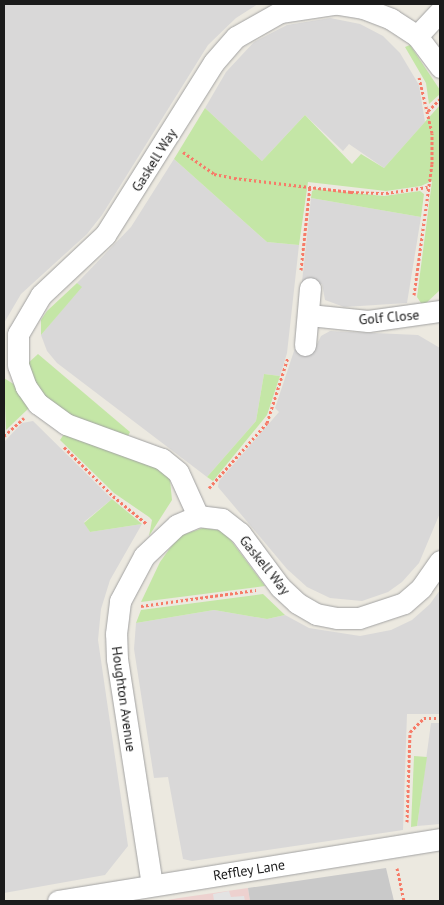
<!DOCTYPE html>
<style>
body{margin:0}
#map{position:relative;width:444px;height:905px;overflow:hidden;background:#ece9e0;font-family:"PT Sans",sans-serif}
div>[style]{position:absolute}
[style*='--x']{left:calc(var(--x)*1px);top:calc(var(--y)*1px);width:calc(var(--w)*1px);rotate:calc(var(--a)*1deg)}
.residential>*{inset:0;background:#d9d8d8}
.commercial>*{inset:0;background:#edd1cf}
.religious>*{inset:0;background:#c9c9c9}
.grass>*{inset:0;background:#c4e6a6}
.parking>*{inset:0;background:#e3e3e3}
.path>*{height:3px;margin-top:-1.5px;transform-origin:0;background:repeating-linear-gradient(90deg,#f67b68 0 2.5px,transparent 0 5px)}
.roads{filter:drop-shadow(0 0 1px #a2a2a2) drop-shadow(0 0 1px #a2a2a2)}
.street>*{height:21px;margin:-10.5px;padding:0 10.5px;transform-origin:10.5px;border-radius:10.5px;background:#fff}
span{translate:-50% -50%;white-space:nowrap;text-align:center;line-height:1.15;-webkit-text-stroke:4px #fff;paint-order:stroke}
.street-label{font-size:14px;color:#1b1b1b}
.frame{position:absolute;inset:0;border:5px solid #1b1b1b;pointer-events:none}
</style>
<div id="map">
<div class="residential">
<div style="clip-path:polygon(4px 4px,258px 4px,236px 18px,208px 45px,102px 215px,87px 234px,21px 294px,4px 323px)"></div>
<div style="clip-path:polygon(330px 18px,360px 24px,383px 36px,400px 53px,419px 85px,425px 122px,384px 168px,349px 144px,343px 151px,305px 115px,262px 161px,205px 108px,226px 72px,254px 42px,287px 25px)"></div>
<div style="clip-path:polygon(174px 159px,267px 242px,299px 245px,287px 353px,280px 376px,264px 374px,256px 421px,207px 477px,57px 363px,47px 351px,41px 335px,81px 287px,77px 283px,131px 227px)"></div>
<div style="clip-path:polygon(311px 198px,421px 217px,407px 303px,344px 307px,325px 300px,322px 284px,302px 282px)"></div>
<div style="clip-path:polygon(330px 331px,418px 335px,440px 348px,440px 513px,419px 563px,402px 582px,388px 592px,362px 601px,330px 598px,307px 587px,287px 569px,218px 487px,219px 481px,279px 412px,275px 408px,295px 348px,315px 348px,321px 336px)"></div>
<div style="clip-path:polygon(33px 421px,112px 499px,84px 522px,90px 532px,142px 524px,110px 580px,101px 609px,98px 640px,128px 846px,105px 875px,4px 893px,4px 442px,22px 423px)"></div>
<div style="clip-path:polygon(440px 590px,440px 714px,407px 714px,403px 830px,192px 861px,183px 859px,168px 777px,154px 778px,134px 649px,136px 623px,214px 610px,267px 619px,285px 615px,309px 628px,360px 636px,391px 630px,412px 620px,430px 604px)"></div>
<div style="clip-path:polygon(431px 723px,440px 723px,440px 824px,417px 826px)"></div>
</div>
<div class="commercial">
<div style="clip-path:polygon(248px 888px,250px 901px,162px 901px,179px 898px)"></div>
</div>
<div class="religious">
<div style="clip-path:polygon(386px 868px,394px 901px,250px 901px,248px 888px)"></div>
</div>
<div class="grass">
<div style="clip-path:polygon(410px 45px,440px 90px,440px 94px,429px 104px,426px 83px,405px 47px)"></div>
<div style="clip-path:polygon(440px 105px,440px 290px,423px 306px,417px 297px,432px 181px,421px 186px,386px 191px,308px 182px,299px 245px,267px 242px,174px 159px,205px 108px,262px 161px,305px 115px,352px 164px,361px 154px,384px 168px)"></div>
<div style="clip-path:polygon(316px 189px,384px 196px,420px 191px,424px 194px,421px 217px,311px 198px,312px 191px)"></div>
<div style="clip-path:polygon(77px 283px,82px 287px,41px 335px,41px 320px,47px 311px)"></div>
<div style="clip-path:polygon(38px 354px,130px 432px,127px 438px,76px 421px,42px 398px,26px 365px)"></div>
<div style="clip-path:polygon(264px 374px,280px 376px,267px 415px,213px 481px,207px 477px,256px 421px)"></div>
<div style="clip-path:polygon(4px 378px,15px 385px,29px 408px,6px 430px)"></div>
<div style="clip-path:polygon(64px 434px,144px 461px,164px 472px,170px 480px,172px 500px,149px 536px,152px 520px,149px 517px,114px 493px,60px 440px)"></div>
<div style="clip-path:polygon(112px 499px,142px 524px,90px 532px,84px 523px)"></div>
<div style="clip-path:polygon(203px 528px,224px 531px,265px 586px,141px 602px,160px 562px,173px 544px,182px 535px)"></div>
<div style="clip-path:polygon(263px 594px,285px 615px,267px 619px,214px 610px,136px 623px,141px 610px)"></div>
<div style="clip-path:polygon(414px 756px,427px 757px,417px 826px,411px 827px)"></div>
</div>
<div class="parking">
<div style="clip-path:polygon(229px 891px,231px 897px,244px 896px,245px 901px,214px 901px,213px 894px)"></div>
</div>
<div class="path">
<div style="--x:428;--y:111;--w:17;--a:-45"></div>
<div style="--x:183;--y:152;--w:38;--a:35"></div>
<div style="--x:214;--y:174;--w:20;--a:11"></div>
<div style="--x:234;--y:178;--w:118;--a:6.8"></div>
<div style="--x:351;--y:192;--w:35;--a:2"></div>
<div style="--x:386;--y:193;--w:42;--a:-8.1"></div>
<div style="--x:301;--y:270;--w:84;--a:-83.9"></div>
<div style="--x:414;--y:295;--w:132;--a:-82.2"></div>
<div style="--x:432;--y:164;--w:31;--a:-90"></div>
<div style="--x:432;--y:133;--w:57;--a:-103.1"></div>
<div style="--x:4;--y:436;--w:27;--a:-42"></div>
<div style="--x:64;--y:447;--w:69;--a:45"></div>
<div style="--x:113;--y:496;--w:44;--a:39.5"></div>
<div style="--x:209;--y:488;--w:87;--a:-48.3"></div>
<div style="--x:267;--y:423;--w:69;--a:-72.3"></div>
<div style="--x:141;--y:606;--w:116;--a:-7.9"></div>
<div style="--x:407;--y:822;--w:90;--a:-88.1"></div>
<div style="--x:410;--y:732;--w:20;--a:-45"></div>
<div style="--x:424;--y:718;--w:16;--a:0"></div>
<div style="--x:397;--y:868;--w:34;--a:78"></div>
</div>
<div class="roads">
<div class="street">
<div style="--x:338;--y:4;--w:25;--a:9"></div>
<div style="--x:363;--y:8;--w:30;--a:21"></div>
<div style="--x:391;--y:19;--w:31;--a:33"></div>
<div style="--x:417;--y:36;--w:39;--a:53"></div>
<div style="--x:417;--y:36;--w:34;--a:-47"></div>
<div style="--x:309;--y:315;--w:59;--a:5.8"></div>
<div style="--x:368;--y:321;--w:73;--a:-7.9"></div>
<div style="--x:305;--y:345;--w:57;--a:-85"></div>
<div style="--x:198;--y:516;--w:48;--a:-114.4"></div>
<div style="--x:178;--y:472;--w:21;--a:-141"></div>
<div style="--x:162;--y:459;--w:102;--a:-160"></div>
<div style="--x:66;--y:424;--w:34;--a:-144"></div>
<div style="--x:38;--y:404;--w:21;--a:-125"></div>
<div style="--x:26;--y:387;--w:23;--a:-110"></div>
<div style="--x:18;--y:365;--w:31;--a:-90"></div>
<div style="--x:18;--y:334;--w:45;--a:-59.5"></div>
<div style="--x:41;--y:295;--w:88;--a:-43.2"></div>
<div style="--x:105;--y:235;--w:204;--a:-57.8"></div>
<div style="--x:214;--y:62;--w:33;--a:-49"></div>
<div style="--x:236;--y:37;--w:51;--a:-29.6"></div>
<div style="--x:280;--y:12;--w:55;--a:-8.4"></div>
<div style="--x:152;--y:885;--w:229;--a:-98.8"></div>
<div style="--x:117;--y:659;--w:25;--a:-92"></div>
<div style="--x:116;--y:634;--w:33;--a:-83"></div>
<div style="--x:120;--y:601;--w:51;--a:-61.9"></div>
<div style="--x:144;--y:556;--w:45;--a:-43.2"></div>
<div style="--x:177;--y:525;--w:23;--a:-23"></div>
<div style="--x:198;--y:516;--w:24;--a:7"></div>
<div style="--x:222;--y:519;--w:23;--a:38"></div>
<div style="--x:240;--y:533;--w:67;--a:53.5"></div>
<div style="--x:280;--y:587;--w:23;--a:43"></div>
<div style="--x:297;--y:603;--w:22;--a:30"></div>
<div style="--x:316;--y:614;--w:21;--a:11"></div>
<div style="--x:337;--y:618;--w:22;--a:0"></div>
<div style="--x:359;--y:618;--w:47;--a:-18.4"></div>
<div style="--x:404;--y:603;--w:23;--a:-41"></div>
<div style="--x:421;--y:588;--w:33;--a:-55"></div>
<div style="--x:58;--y:901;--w:387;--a:-9.2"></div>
</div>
</div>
<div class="street-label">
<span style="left:154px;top:160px;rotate:-58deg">Gaskell Way</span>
<span style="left:389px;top:317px;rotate:-5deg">Golf Close</span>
<span style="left:265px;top:565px;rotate:51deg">Gaskell Way</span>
<span style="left:124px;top:699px;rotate:82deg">Houghton Avenue</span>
<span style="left:249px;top:870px;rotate:-9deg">Reffley Lane</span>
</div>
<div class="frame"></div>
</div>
